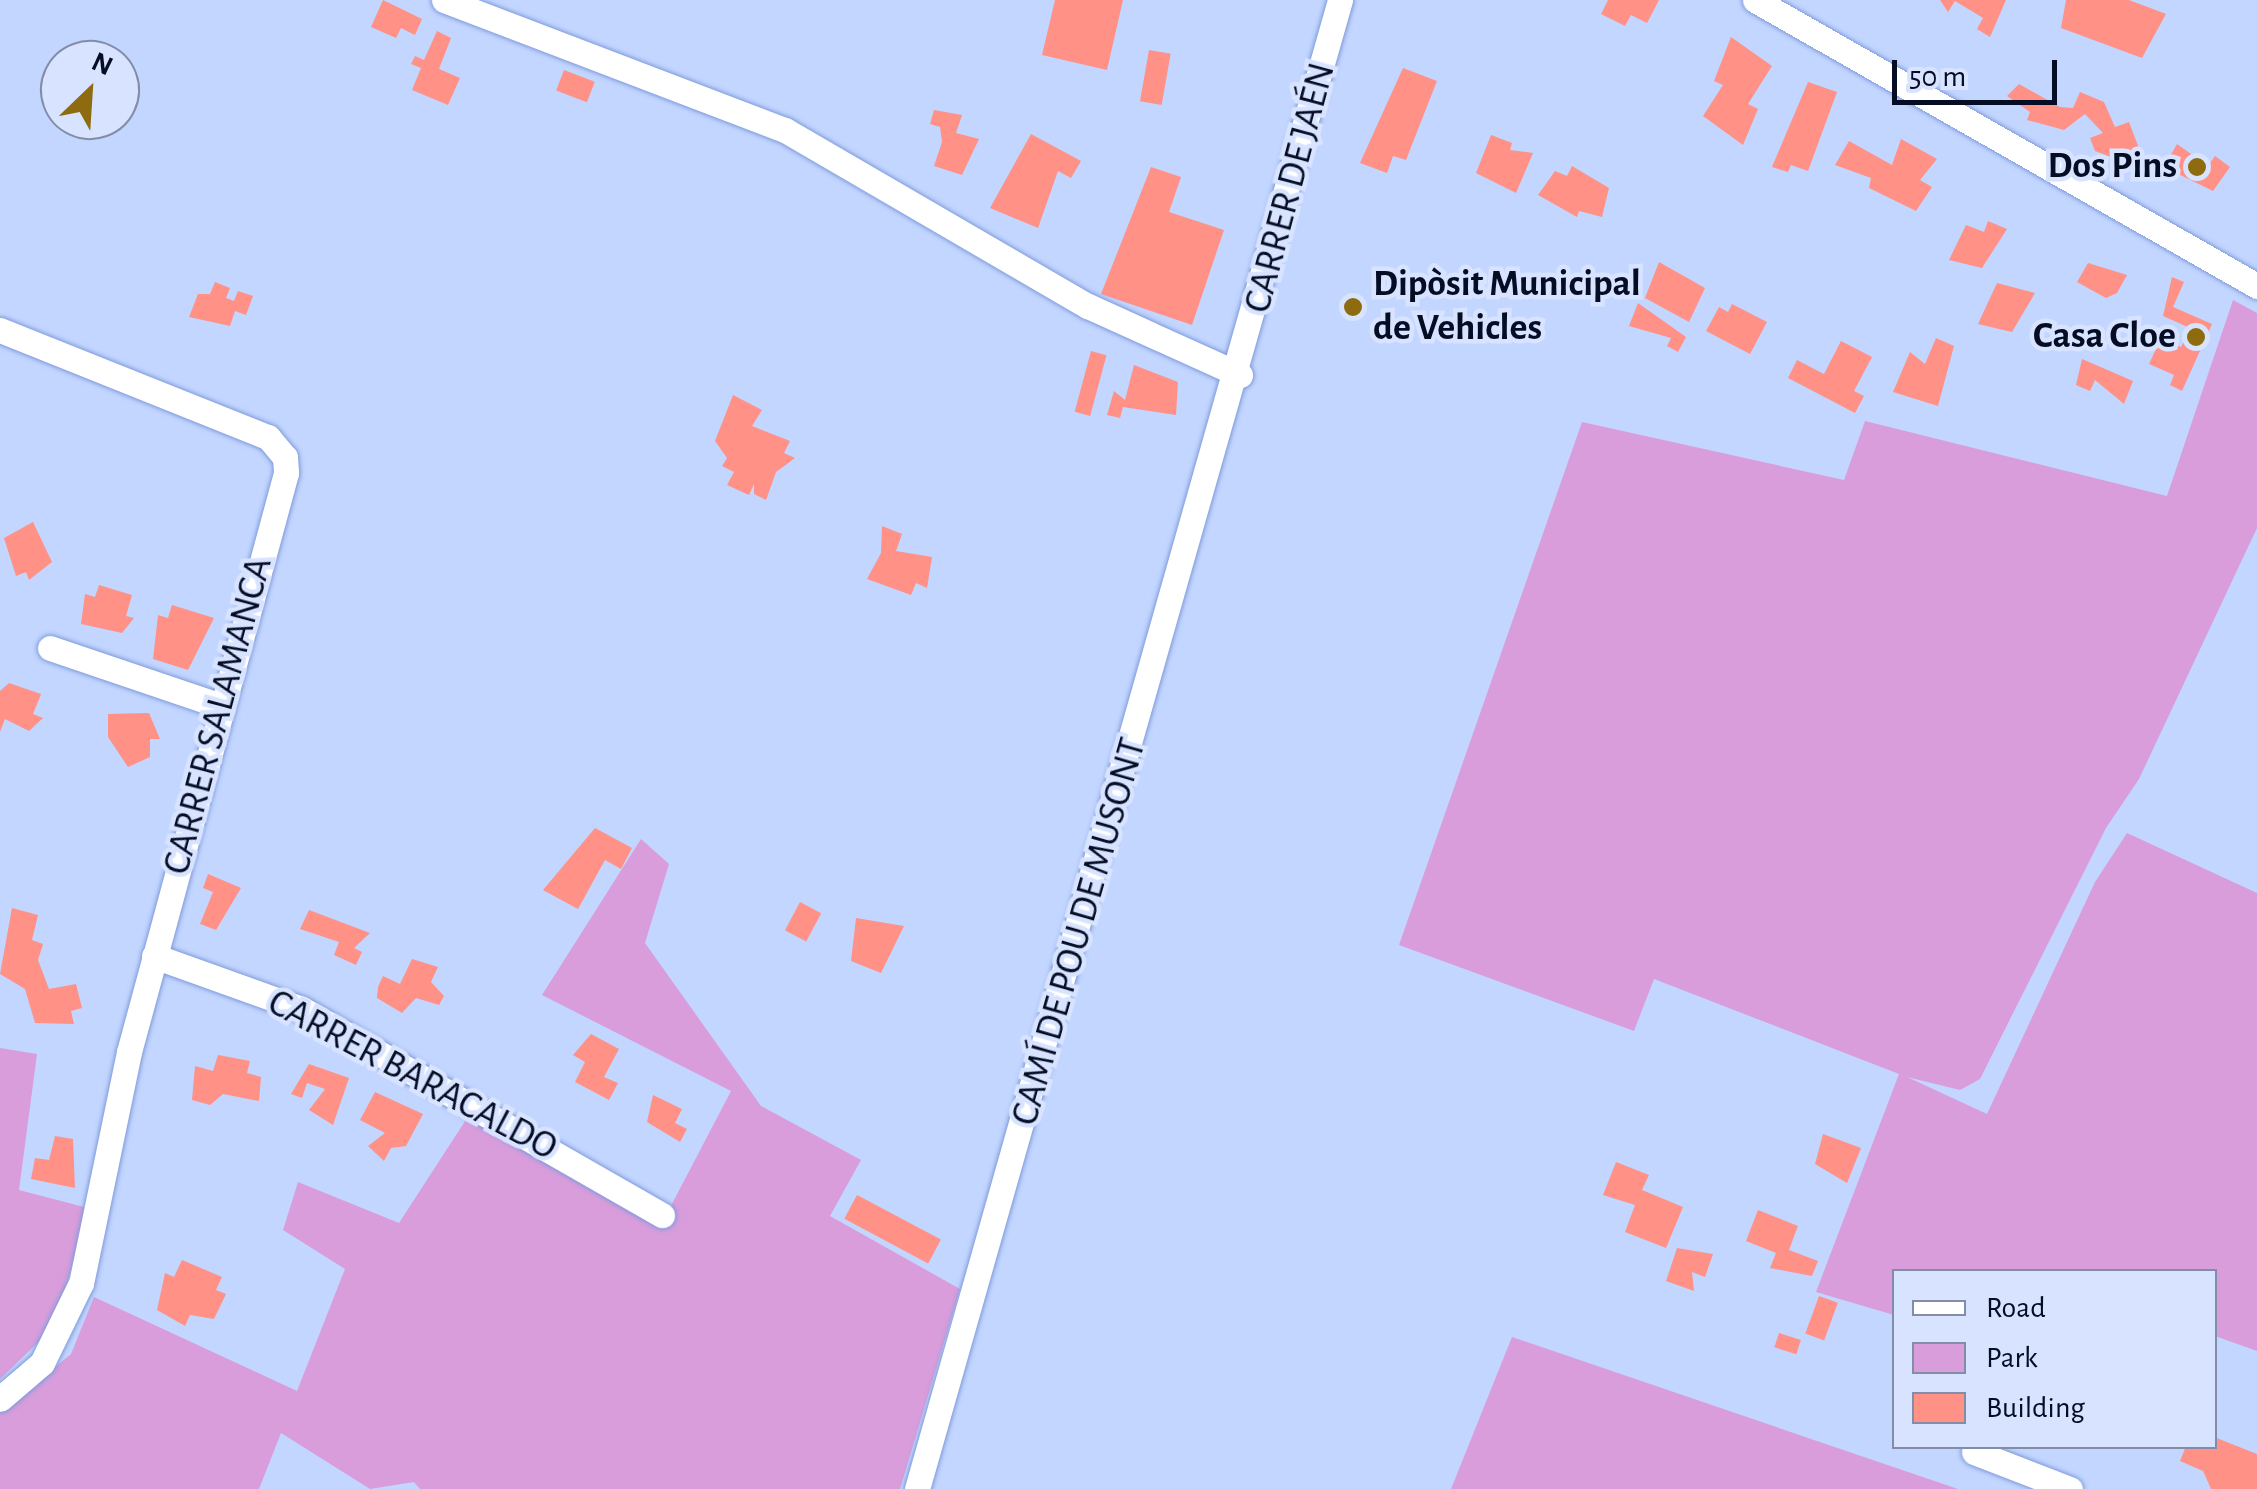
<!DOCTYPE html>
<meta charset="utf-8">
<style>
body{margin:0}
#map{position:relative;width:2257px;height:1489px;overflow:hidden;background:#c3d6ff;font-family:"Alegreya Sans",sans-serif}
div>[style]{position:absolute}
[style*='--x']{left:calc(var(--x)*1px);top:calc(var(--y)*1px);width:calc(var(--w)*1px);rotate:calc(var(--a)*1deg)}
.green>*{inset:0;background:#d99ddb}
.building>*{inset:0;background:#ff9187;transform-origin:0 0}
.roads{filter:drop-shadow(0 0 2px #7f9bdb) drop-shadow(0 0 2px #7f9bdb)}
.minor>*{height:25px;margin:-12.5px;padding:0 12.5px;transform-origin:12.5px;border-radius:12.5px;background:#fff}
.dots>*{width:28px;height:28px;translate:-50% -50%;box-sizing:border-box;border:5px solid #d7e3ff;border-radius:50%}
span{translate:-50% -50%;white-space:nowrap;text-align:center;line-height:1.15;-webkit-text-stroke:9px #d7e3ff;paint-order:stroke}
.poi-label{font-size:38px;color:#050d24;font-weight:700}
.right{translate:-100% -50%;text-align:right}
.left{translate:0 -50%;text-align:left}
.street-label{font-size:38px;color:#050d24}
.legend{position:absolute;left:1892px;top:1269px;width:325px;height:180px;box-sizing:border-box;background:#d7e3ff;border:2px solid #838da7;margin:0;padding:12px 18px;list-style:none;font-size:30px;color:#050d24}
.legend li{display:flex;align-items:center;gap:20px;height:50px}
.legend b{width:50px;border:2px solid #838da7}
.north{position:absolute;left:40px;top:40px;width:100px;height:100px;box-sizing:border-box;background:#d7e3ff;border:2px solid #838da7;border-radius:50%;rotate:25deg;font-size:28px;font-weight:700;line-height:40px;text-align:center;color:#050d24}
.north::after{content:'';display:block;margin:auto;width:35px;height:45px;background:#8d6b0e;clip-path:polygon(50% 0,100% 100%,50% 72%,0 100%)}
.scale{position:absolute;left:1892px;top:60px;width:165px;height:45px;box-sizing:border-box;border:5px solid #050d24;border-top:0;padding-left:12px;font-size:30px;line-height:35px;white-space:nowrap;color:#050d24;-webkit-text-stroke:8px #d7e3ff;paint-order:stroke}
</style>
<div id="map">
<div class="green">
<div style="clip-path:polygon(2233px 300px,2257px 313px,2257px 528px,2139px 779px,2106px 828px,1980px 1079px,1960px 1090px,1907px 1077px,1987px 1114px,2095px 882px,2127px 833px,2257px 893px,2257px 1351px,2215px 1336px,2214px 1272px,1894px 1272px,1894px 1315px,1816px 1292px,1899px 1074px,1654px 979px,1634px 1031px,1399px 945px,1582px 422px,1844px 480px,1865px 421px,2167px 496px)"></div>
<div style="clip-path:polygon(641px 839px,669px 864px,645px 943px,761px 1106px,861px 1160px,830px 1216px,960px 1289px,900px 1489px,420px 1489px,414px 1482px,370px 1489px,281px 1433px,259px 1489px,0 1489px,0 1413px,71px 1354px,94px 1297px,297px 1391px,345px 1269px,283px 1230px,298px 1182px,399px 1223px,471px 1112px,663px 1221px,731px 1091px,542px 995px)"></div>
<div style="clip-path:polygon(0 1048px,37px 1054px,19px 1190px,88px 1208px,55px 1326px,0 1379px)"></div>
<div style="clip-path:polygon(1512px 1337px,1958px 1489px,1451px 1489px)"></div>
</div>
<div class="building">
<div style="clip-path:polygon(383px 0,422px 19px,415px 35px,401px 28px,396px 38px,371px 27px)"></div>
<div style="clip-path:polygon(1055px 0,1123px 0,1107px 70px,1042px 55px)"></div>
<div style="clip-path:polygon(1608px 0,1659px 0,1647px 23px,1631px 15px,1625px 26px,1601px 14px)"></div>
<div style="clip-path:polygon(1940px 0,2006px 0,1990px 37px,1977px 29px,1983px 18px,1955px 1px,1948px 12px)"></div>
<div style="clip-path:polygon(2066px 0,2129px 0,2166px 14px,2142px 58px,2061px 28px)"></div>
<div style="clip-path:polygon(437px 31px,451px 38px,439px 69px,460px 78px,448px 105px,412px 90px,421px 68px,411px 64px,415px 56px,424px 60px)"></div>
<div style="clip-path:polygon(1731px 37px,1772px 66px,1748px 104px,1758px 109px,1743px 145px,1703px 116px,1723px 85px,1714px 81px)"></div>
<div style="left:1149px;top:50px;width:22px;height:52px;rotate:10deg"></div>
<div style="clip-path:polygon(1403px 68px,1437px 81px,1406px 160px,1393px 156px,1387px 173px,1360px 163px)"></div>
<div style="left:564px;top:70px;width:33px;height:22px;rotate:21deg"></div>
<div style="clip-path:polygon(1808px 82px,1837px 92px,1808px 171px,1791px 165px,1788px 172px,1772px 167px)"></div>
<div style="clip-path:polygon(2019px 84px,2060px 107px,2073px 108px,2080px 92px,2104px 102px,2115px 127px,2129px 122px,2140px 151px,2119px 160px,2095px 151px,2090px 138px,2103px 133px,2085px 114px,2064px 130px,2027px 120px,2030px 112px,2007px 96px)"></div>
<div style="clip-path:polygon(934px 110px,962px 115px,956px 133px,979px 139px,962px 175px,934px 166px,942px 142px,940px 127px,930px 124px)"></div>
<div style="clip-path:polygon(1031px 134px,1081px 161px,1071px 178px,1058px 171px,1038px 228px,990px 208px)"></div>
<div style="clip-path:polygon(1491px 135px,1512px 143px,1510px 150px,1533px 153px,1516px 193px,1476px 173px)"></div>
<div style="clip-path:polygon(1901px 139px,1937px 159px,1920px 180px,1932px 187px,1916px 211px,1869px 188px,1871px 178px,1835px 165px,1849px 141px,1892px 165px)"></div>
<div style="clip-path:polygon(2177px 144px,2208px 166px,2215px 156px,2230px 167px,2213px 191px,2164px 167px)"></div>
<div style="clip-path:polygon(1572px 166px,1609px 188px,1602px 217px,1579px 211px,1577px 217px,1538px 195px,1555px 171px,1567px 176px)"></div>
<div style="clip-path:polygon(1151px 167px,1181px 177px,1169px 212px,1224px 230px,1192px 325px,1101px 294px)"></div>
<div style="clip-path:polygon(1988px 221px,2007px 229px,1982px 268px,1949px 260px,1966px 225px,1984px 232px)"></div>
<div style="clip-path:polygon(1659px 262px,1705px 288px,1689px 322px,1645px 298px)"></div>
<div style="clip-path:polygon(2088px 263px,2127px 275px,2117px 293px,2106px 298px,2077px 282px)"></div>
<div style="clip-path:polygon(2172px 277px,2184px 282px,2173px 307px,2212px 324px,2182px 391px,2170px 385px,2174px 375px,2149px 364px,2161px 338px,2181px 347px,2190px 328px,2163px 316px)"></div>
<div style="clip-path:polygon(215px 282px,230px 288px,226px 298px,234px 301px,238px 291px,253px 296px,246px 315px,235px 311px,230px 326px,189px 317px,198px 294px,210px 294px)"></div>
<div style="clip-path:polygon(1997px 283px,2035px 293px,2012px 332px,1978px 324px)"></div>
<div style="clip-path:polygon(1638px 303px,1686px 337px,1678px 352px,1667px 346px,1671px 338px,1629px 326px)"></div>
<div style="clip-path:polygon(1732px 304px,1767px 322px,1750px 354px,1706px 331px,1719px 307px,1728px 312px)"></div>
<div style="clip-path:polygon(1936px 338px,1954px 346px,1938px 406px,1893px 392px,1910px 352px,1925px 364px)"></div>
<div style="clip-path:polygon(1841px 341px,1872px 357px,1854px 391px,1864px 396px,1855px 413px,1788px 378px,1797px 360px,1824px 374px)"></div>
<div style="left:1091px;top:351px;width:16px;height:63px;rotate:15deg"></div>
<div style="clip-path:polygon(2082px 359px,2133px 381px,2124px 404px,2095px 380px,2090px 391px,2076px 385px)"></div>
<div style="clip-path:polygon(1134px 365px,1178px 382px,1176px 415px,1123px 407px,1120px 418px,1107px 415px,1114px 391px,1125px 400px)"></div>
<div style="clip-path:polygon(733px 395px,762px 410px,752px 426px,790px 441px,784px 453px,795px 458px,776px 472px,766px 500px,754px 494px,754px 484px,749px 495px,727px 485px,734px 472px,722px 466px,727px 458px,715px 441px)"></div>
<div style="clip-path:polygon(33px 522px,52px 562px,29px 580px,26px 572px,16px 576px,4px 538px)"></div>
<div style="clip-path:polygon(882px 526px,902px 534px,896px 551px,932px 557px,927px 588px,916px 583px,911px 595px,867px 579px,881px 553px)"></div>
<div style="clip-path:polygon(99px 585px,132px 595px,126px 616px,134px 618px,122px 633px,81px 624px,85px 594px,95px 597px)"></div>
<div style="clip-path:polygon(172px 605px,214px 618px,188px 670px,153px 659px,158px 615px,168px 618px)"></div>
<div style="clip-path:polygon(9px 683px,41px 694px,33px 714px,43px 718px,29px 731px,5px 719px,0 732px,0 691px)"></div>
<div style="clip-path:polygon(149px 713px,160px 739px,150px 739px,150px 757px,128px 767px,108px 737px,108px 714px)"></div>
<div style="clip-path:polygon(595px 828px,632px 848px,621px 869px,605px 860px,578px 909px,543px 890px)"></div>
<div style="clip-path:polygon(208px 874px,241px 888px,216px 930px,200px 924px,213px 892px,203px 888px)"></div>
<div style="left:800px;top:902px;width:24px;height:32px;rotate:28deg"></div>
<div style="clip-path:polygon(12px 908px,38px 915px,32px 940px,43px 944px,38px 960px,49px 989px,76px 984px,82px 1008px,71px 1011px,74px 1024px,35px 1023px,25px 989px,0 974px)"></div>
<div style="clip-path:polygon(309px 910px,370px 933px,354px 948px,362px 952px,356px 965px,334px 955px,339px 942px,300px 929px)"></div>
<div style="clip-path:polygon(856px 918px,904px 926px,881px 973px,851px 961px)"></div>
<div style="clip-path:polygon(412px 959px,438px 967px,431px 982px,444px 996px,439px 1005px,416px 998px,402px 1013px,377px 998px,378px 987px,383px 976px,400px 984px)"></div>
<div style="clip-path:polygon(591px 1034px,619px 1049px,604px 1077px,618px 1083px,609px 1100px,575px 1082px,585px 1062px,573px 1055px)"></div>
<div style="clip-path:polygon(218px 1055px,250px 1061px,247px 1073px,261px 1077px,259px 1101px,223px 1094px,210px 1105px,192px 1100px,195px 1066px,213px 1071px)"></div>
<div style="clip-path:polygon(309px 1064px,349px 1078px,333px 1125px,309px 1110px,325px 1089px,307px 1083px,302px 1098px,291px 1094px)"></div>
<div style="clip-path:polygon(375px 1092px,423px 1114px,406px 1146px,391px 1148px,384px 1161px,368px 1146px,385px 1133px,360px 1120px)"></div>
<div style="clip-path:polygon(653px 1095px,682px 1109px,675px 1123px,687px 1129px,680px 1142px,647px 1122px)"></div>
<div style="clip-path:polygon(1823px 1134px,1861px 1148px,1847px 1183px,1815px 1164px)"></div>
<div style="clip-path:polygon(55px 1136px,73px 1139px,75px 1188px,31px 1179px,35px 1158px,49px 1160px)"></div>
<div style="clip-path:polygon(1616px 1162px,1649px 1175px,1642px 1190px,1683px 1207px,1666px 1248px,1625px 1232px,1635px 1205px,1603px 1195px)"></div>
<div style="left:857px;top:1195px;width:95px;height:27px;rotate:28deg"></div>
<div style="clip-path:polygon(1758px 1210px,1798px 1226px,1789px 1250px,1818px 1261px,1812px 1276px,1770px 1268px,1776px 1253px,1746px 1241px)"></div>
<div style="clip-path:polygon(1677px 1248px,1713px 1254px,1705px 1277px,1692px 1272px,1694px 1291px,1666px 1281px)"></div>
<div style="clip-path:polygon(182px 1260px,222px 1277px,216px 1290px,226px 1294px,214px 1319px,190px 1315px,185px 1326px,157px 1310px,165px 1273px,174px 1277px)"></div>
<div style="left:1819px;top:1296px;width:20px;height:40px;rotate:20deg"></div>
<div style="left:1779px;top:1333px;width:23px;height:15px;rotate:18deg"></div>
<div style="clip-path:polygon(2214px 1437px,2257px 1454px,2257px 1489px,2211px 1489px,2203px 1471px,2180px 1461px,2186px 1446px,2214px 1446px)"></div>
</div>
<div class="roads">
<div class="minor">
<div style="--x:444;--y:0;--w:365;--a:20.9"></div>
<div style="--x:785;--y:130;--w:350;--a:30.2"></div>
<div style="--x:1088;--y:306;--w:167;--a:24.4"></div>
<div style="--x:1755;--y:0;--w:578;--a:29.67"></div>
<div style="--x:0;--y:330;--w:289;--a:21.8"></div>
<div style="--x:268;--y:437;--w:26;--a:50"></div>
<div style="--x:285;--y:457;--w:16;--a:86"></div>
<div style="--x:286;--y:473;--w:600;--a:105.17"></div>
<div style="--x:129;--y:1052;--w:236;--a:101.7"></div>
<div style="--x:81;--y:1283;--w:89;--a:116"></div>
<div style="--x:42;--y:1363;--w:55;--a:139.4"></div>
<div style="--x:50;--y:648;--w:181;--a:18.7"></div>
<div style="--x:154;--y:956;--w:157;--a:19.7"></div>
<div style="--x:302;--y:1009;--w:415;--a:29.8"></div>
<div style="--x:1974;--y:1452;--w:103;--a:21.1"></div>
<div style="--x:917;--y:1489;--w:1548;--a:-74.14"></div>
</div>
</div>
<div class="dots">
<div style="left:2197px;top:167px;background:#8d6b0e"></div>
<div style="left:1353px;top:307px;background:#8d6b0e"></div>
<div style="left:2196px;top:337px;background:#8d6b0e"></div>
</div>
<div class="poi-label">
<span class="right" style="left:2177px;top:167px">Dos Pins</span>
<span class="left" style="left:1373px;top:307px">Dipòsit Municipal<br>de Vehicles</span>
<span class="right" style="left:2176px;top:337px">Casa Cloe</span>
</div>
<div class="street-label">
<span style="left:1291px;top:188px;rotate:-75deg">CARRER DE JAÉN</span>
<span style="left:219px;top:716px;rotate:-75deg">CARRER SALAMANCA</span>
<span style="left:1080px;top:932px;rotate:-74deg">CAMÍ DE POU DE MUSONT</span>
<span style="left:412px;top:1076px;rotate:28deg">CARRER BARACALDO</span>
</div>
<ul class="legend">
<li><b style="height:12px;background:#fff"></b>Road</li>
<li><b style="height:28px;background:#d99ddb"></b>Park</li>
<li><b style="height:28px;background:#ff9187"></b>Building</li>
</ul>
<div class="north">N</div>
<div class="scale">50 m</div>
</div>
